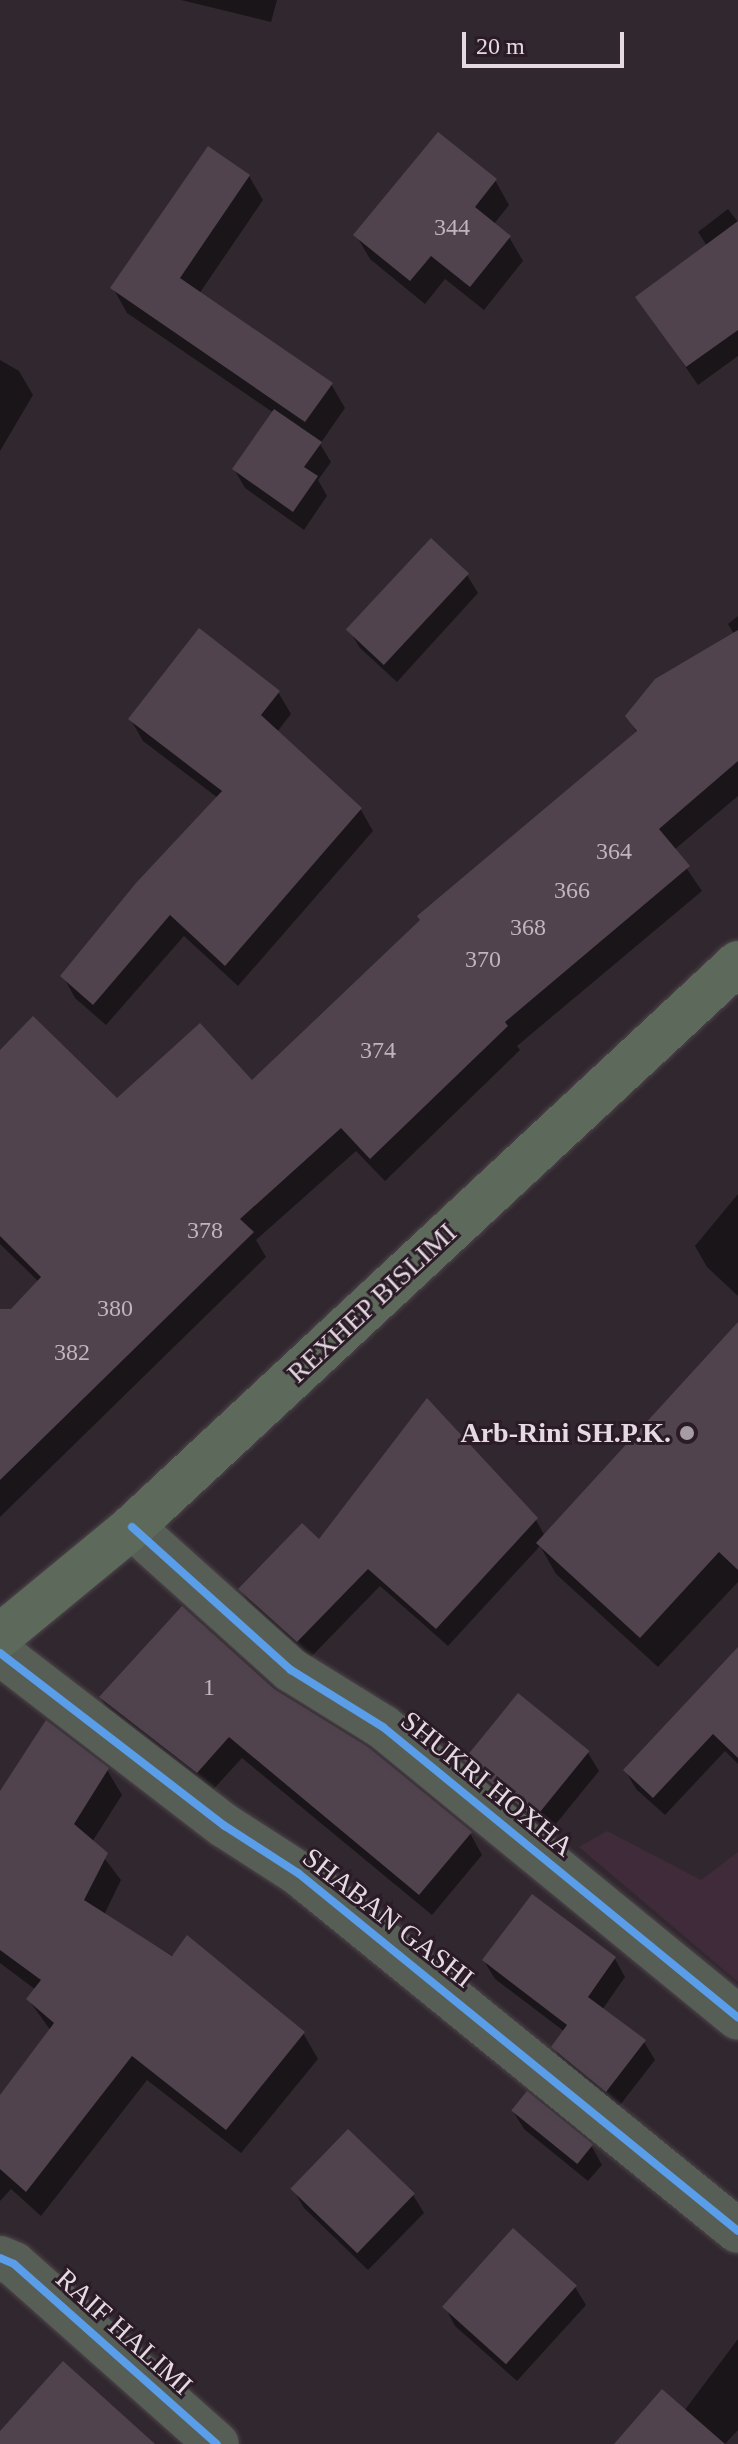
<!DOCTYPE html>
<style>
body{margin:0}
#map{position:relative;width:738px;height:2444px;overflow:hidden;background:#31282f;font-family:"Times New Roman",serif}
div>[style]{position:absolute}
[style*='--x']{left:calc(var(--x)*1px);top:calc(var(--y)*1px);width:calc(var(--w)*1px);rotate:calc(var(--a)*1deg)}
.built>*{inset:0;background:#3f2b39}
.shadow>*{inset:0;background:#0007}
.building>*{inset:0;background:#50434e;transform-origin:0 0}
.roads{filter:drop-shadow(0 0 2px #4d454b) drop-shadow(0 0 2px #4d454b)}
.minor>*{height:44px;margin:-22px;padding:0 22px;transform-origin:22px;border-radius:22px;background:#575e55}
.major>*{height:44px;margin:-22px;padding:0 22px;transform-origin:22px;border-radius:22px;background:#5d695a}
.cycleway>*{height:8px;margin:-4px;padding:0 4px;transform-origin:4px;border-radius:4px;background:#5a9eea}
.dots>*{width:22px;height:22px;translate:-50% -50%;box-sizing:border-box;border:4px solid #2b1b27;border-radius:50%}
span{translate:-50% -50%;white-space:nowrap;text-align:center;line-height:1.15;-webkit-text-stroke:6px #2b1b27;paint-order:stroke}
.number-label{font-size:24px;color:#c0b4bd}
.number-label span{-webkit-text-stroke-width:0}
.street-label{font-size:28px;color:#e5dae2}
.poi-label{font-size:28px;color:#e5dae2;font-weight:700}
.right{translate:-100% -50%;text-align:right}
.scale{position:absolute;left:462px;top:32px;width:162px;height:36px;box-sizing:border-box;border:4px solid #e5dae2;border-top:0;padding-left:10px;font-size:24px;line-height:28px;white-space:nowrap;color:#e5dae2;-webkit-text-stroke:6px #2b1b27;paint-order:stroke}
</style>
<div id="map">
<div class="built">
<div style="clip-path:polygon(607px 1831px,701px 1880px,738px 1852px,738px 1982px,579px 1847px)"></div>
</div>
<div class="shadow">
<div style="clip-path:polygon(181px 0,277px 0,271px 22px)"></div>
<div style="clip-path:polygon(249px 176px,263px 200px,199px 294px,331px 384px,345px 408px,320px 444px,331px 462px,318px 480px,327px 496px,304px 530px,245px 488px,234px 469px,274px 413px,127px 313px,113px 288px)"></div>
<div style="clip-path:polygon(495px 180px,509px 205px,494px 224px,509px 237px,523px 261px,484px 310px,445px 279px,425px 304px,370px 259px,356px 235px)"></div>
<div style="clip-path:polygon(728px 209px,738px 222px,738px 356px,698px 385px,637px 297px,707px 246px,698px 232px)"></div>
<div style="clip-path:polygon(0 360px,19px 371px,33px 395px,0 451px)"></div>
<div style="clip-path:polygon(467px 575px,478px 593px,397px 682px,360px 648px,349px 630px)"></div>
<div style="clip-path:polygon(738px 616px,738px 796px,674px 850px,702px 891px,517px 1046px,520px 1050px,385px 1181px,356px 1151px,256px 1240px,266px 1257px,0 1517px,0 1324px,39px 1282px,0 1244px,0 1053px,117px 1101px,252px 1083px,637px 733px,628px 717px,734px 634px,728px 624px)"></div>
<div style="clip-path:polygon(278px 692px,291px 714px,277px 732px,361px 810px,373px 831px,238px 986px,184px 936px,106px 1025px,75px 998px,63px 976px,218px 798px,143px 741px,131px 720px)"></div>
<div style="clip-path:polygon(738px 1194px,738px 1296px,707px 1267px,695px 1246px)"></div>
<div style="clip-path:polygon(738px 1325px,738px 1582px,658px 1667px,556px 1574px,540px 1546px,448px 1646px,380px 1586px,309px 1659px,251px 1607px,240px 1589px,319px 1542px,536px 1520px,545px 1536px)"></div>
<div style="clip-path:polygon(273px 1690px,470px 1833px,482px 1855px,432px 1915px,242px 1758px,210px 1793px,113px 1719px,101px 1698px)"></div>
<div style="clip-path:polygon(738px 1691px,738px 1764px,725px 1751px,665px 1815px,636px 1789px,625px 1770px)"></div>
<div style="clip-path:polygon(588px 1753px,599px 1771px,546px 1836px,476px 1779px,465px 1760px)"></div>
<div style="clip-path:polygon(107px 1770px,122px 1795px,92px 1842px,121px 1880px,104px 1915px,303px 2033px,318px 2059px,241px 2153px,147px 2080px,41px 2216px,11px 2189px,0 2201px,0 2098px,51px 2031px,28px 1999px,36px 1990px,0 1963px,0 1794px)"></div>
<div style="clip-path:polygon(615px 1959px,625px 1977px,602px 2010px,644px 2042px,655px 2060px,617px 2109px,564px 2065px,553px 2047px,565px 2032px,495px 1979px,484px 1961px)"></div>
<div style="clip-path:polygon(513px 2111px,592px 2147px,602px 2165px,588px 2181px,524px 2129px)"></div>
<div style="clip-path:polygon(293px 2189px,413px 2195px,424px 2213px,368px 2270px,304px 2208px)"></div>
<div style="clip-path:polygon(575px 2287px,586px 2305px,517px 2381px,455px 2326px,445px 2307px)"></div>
<div style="clip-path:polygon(738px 2339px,738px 2430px,725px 2444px,617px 2444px,684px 2411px)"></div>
</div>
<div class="building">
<div style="clip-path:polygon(438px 132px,497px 179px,475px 207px,511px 236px,470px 287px,431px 256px,410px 281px,353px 235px)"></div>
<div style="clip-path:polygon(208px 146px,250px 175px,180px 278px,333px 383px,305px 422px,110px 288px)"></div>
<div style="clip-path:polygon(738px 221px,738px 330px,686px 367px,635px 297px)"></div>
<div style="clip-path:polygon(274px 409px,322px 442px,304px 467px,318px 476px,293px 512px,232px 469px)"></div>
<div style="left:431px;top:538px;width:52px;height:125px;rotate:43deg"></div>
<div style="clip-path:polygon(199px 628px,280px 691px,261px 715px,362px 808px,225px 966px,170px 915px,93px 1005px,60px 976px,136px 883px,222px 791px,128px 719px)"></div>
<div style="clip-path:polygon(738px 630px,738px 761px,659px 829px,690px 866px,505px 1022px,508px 1026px,370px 1159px,341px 1128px,240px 1219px,254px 1232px,0 1480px,0 1309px,11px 1309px,41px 1277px,0 1236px,0 1050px,33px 1016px,117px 1098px,200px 1023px,252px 1080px,420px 920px,417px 916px,637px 731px,625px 716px,655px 679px)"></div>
<div style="clip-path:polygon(738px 1322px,738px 1570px,719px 1552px,640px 1638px,536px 1543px)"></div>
<div style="clip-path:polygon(427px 1398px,538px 1518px,436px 1629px,368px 1569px,297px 1642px,238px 1589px,302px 1523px,319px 1539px)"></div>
<div style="clip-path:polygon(182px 1606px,274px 1689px,368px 1747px,472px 1832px,419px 1895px,229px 1737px,197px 1773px,99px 1697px)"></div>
<div style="clip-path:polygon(738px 1647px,738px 1758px,713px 1734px,653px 1798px,623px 1770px)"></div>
<div style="left:518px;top:1693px;width:92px;height:87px;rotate:39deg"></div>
<div style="clip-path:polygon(46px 1720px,109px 1768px,74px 1824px,108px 1853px,84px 1900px,172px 1956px,187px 1935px,305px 2032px,226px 2130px,132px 2056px,26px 2192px,0 2169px,0 2095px,54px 2023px,26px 1999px,41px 1980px,0 1950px,0 1791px)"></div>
<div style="clip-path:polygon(532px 1894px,616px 1957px,588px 1997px,646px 2040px,606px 2092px,551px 2047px,567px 2025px,482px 1960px)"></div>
<div style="left:527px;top:2091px;width:85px;height:25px;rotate:39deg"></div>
<div style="left:348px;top:2129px;width:93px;height:83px;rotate:44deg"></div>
<div style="left:513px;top:2228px;width:86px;height:106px;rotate:42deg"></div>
<div style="clip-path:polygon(63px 2361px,155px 2444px,0 2444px,0 2431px)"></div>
<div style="clip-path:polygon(662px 2389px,725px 2444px,614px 2444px)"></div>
</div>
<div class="roads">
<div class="minor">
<div style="--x:132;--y:1527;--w:214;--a:42"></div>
<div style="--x:291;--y:1670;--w:108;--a:31.8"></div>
<div style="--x:383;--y:1727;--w:459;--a:39.3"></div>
<div style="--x:0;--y:1653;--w:284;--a:37.6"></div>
<div style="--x:225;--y:1826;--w:87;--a:32.8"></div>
<div style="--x:298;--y:1873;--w:567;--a:39.13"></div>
<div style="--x:0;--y:2258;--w:15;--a:23"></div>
<div style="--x:14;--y:2264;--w:271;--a:41.6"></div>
</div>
<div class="major">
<div style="--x:0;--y:1636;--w:171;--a:-39.5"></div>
<div style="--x:132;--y:1527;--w:828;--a:-42.94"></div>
</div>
</div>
<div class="cycleway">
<div style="--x:132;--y:1527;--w:214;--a:42"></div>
<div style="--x:291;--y:1670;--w:108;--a:31.8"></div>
<div style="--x:383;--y:1727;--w:459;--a:39.3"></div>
<div style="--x:0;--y:1653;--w:284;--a:37.6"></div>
<div style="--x:225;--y:1826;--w:87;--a:32.8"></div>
<div style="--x:298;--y:1873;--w:567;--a:39.13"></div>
<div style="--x:0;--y:2258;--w:15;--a:23"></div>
<div style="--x:14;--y:2264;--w:271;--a:41.6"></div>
</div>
<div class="dots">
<div style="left:687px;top:1433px;background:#a69ca3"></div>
</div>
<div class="number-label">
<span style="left:452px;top:228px">344</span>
<span style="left:614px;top:852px">364</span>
<span style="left:572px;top:891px">366</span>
<span style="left:528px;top:928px">368</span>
<span style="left:483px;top:960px">370</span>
<span style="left:378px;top:1051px">374</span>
<span style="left:205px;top:1231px">378</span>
<span style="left:115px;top:1309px">380</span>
<span style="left:72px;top:1353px">382</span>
<span style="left:209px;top:1688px">1</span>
</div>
<div class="street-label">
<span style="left:372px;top:1303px;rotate:-43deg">REXHEP BISLIMI</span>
<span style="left:487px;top:1784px;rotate:39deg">SHUKRI HOXHA</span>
<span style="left:388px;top:1918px;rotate:38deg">SHABAN GASHI</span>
<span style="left:124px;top:2332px;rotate:42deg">RAIF HALIMI</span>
</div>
<div class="poi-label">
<span class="right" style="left:671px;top:1433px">Arb-Rini SH.P.K.</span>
</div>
<div class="scale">20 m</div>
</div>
